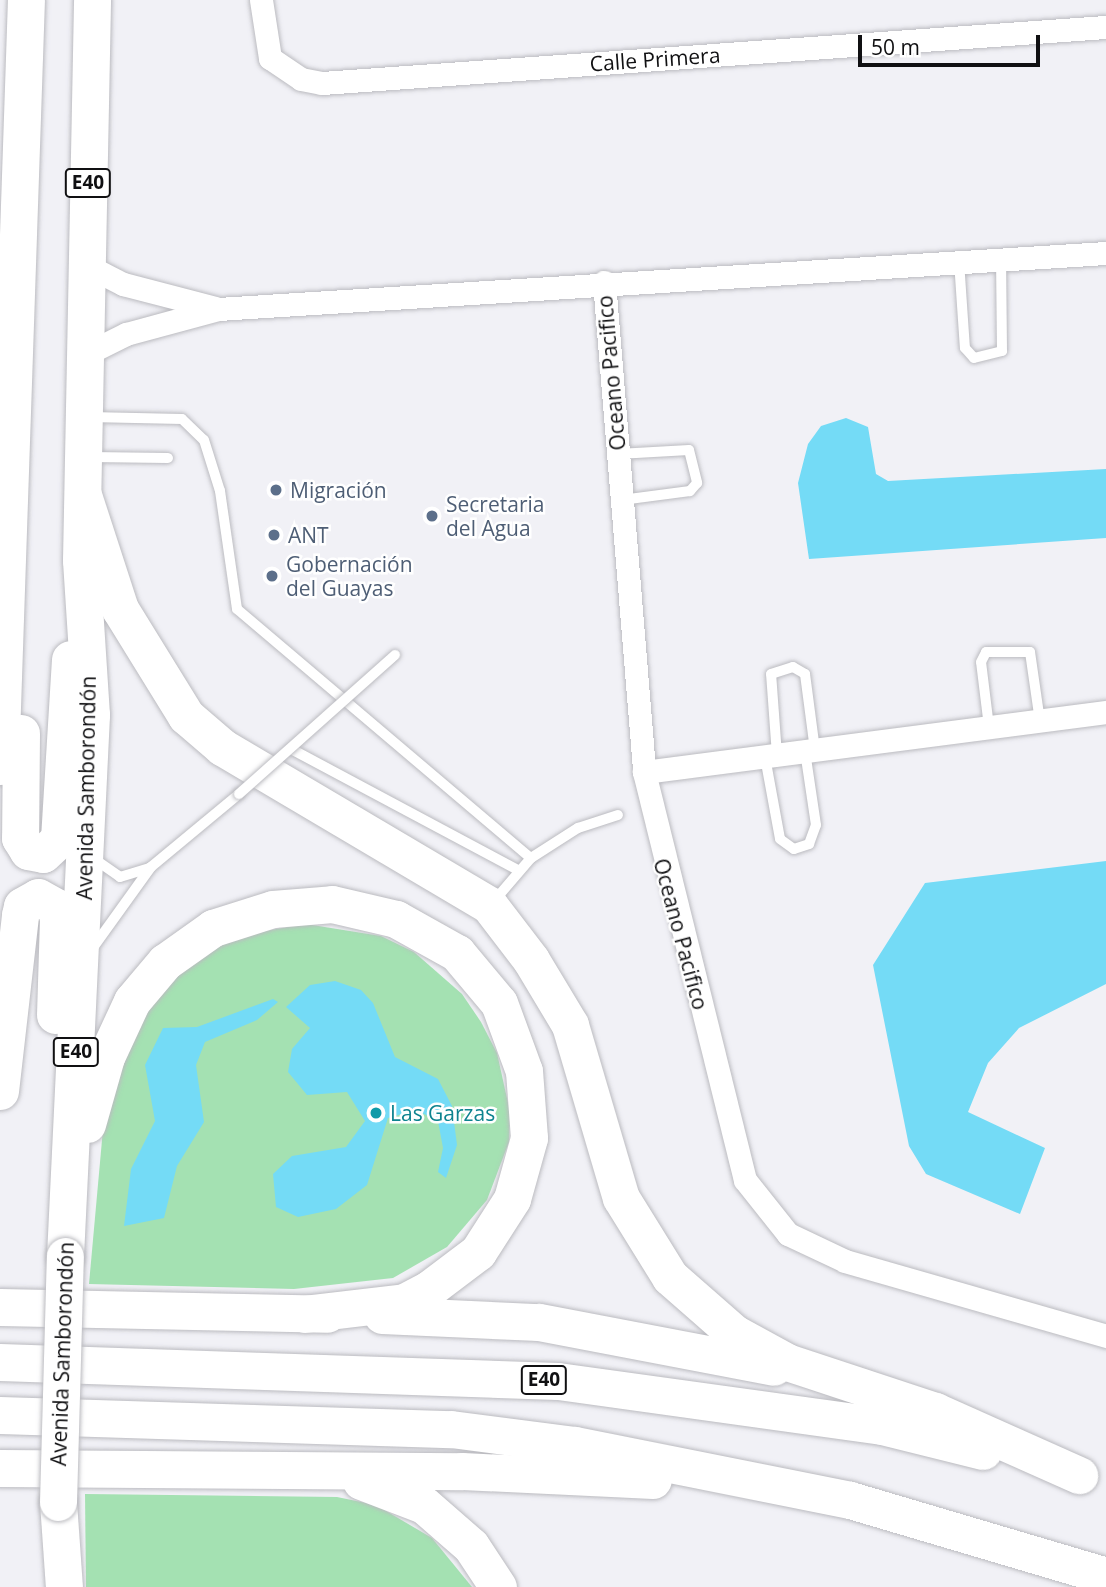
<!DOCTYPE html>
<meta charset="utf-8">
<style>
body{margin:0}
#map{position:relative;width:1106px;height:1587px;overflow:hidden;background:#f1f1f6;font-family:"Open Sans",sans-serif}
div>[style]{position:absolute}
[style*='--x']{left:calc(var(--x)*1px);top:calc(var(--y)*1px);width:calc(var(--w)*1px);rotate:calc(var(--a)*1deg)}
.green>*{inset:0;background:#a4e1b2}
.water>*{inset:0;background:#74dbf6}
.roads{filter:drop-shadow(0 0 2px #bbbbc0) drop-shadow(0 0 2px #bbbbc0)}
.service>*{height:10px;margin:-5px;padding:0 5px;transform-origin:5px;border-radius:5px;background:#fff}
.minor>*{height:23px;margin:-11.5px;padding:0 11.5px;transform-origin:11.5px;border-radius:11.5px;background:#fff}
.trunk>*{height:37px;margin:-18.5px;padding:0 18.5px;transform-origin:18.5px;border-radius:18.5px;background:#fff}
.bridges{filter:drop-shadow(0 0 2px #bbbbc0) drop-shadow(0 0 2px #bbbbc0)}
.service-bridge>*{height:10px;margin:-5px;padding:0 5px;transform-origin:5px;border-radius:5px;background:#fff}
.trunk-bridge>*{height:37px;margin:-18.5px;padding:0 18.5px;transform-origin:18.5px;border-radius:18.5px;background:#fff}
.dots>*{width:19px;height:19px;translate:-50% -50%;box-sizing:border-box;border:4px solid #fff;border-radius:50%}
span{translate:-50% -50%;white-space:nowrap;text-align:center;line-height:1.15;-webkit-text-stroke:5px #fff;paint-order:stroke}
.shield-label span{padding:2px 5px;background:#fff;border:2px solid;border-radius:5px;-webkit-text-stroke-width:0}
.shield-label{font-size:19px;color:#101012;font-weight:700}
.street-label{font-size:21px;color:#101012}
.service-label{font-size:21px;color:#4e5e75}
.left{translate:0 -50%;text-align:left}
.culture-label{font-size:21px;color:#0d838f}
.scale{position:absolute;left:858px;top:35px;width:182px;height:32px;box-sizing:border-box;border:4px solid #101012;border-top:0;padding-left:9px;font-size:21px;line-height:24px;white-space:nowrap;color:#101012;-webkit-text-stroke:5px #fff;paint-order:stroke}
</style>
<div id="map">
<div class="green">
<div style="clip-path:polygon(306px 924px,381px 936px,414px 952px,462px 994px,481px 1022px,497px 1053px,510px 1112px,509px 1142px,487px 1200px,447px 1247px,393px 1278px,294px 1289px,89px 1284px,105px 1107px,123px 1055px,156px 995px,204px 952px,241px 935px)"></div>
<div style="clip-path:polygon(85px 1494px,337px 1497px,376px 1505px,432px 1538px,472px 1587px,86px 1587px)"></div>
</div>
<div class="water">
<div style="clip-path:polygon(846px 418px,868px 427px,876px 474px,888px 481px,1106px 469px,1106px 538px,809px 559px,798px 483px,808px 444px,821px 426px)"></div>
<div style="clip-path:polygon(1106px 861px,1106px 984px,1019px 1028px,988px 1063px,968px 1112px,1045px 1148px,1020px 1214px,926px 1174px,909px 1146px,873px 965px,925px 883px)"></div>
<div style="clip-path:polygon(335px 981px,361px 990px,373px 1003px,395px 1057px,438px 1079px,452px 1106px,457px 1145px,446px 1178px,438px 1172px,443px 1148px,438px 1121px,416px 1110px,388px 1118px,367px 1185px,336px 1209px,298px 1217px,276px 1207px,273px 1174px,292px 1156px,346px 1147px,365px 1121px,347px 1092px,307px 1095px,288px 1072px,292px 1049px,310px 1028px,286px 1007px,310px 985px)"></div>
<div style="clip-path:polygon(273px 999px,278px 1002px,257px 1020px,205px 1042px,196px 1065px,204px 1122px,177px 1166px,164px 1218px,124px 1226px,131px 1169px,155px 1121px,145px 1065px,163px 1028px,197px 1027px)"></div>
</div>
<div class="roads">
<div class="service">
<div style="--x:959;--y:261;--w:87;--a:86.1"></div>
<div style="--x:965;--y:348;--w:13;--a:48"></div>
<div style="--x:974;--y:358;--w:29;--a:-14"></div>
<div style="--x:1002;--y:351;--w:92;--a:-90.6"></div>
<div style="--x:89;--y:417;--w:93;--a:1.2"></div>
<div style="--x:182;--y:419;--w:30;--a:44"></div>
<div style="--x:204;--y:440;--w:53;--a:72.6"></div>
<div style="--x:220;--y:491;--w:119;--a:81.8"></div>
<div style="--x:237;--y:609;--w:385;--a:40.3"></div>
<div style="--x:618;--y:454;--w:71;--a:-3.2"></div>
<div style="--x:689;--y:450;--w:34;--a:76"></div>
<div style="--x:697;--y:483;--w:11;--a:131"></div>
<div style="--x:690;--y:491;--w:69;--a:172.5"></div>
<div style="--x:90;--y:457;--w:78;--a:0.7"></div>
<div style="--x:989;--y:727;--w:65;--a:-97"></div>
<div style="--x:981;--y:662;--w:11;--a:-63"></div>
<div style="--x:986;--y:652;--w:44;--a:0"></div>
<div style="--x:1030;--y:652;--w:70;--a:81.8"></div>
<div style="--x:293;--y:750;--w:253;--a:28.1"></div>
<div style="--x:777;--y:755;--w:81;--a:-94.2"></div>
<div style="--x:771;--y:674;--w:23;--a:-18"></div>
<div style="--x:793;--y:667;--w:14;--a:30"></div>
<div style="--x:805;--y:674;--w:77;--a:82.5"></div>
<div style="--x:765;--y:757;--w:83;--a:79.6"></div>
<div style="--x:780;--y:839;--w:17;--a:36"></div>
<div style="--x:794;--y:849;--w:16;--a:-18"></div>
<div style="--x:809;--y:844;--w:20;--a:-70"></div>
<div style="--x:816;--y:825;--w:75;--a:-98.5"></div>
<div style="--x:93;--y:858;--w:33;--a:35"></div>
<div style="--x:120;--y:877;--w:30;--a:-17"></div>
<div style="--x:494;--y:901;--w:57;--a:-49.3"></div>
<div style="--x:531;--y:858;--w:56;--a:-32.6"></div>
<div style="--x:578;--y:828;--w:42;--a:-18"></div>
<div style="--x:92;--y:949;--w:101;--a:-54.3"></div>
<div style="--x:151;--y:867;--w:114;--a:-39.7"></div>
</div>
<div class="minor">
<div style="--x:261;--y:0;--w:59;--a:81.2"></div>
<div style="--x:270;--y:58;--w:37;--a:34"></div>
<div style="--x:301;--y:79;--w:21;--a:11"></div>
<div style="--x:322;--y:83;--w:786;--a:-4.09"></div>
<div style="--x:86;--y:265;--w:42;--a:27.2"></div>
<div style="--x:123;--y:284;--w:95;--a:14.6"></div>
<div style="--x:604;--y:282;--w:492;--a:85.3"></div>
<div style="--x:644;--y:772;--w:420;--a:76.1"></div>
<div style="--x:745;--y:1180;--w:69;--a:51.5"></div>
<div style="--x:788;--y:1234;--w:63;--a:25.3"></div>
<div style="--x:845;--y:1261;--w:272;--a:16"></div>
<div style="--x:86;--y:354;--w:45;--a:-26.6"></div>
<div style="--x:126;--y:334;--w:95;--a:-15.2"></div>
<div style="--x:218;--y:309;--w:890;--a:-3.61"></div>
<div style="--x:644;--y:772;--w:466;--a:-7.4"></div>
</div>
<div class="trunk">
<div style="--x:83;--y:495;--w:120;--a:72"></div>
<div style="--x:120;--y:609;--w:126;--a:58.3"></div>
<div style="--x:186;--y:716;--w:48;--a:40.7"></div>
<div style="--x:222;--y:747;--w:310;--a:30.6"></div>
<div style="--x:489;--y:905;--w:69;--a:52.6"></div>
<div style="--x:531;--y:960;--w:76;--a:59"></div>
<div style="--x:570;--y:1025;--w:180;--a:73.6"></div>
<div style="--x:621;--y:1198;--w:93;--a:58.2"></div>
<div style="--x:670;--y:1277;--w:85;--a:41.2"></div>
<div style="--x:734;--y:1333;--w:60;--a:28.7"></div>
<div style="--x:787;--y:1362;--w:156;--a:18.3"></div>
<div style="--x:935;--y:1411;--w:158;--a:24"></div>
<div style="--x:21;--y:733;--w:105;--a:90.5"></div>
<div style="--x:20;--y:838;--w:15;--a:58"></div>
<div style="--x:28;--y:851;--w:15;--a:11"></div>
<div style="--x:43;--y:854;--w:22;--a:-43"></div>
<div style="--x:59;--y:839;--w:180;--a:-86.5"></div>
<div style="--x:0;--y:766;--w:766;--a:-88.06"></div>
<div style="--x:0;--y:1091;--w:177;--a:-83.5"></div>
<div style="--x:20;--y:915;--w:9;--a:-77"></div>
<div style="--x:22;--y:906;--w:18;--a:-29"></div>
<div style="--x:38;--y:897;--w:21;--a:29"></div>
<div style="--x:56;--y:907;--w:12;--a:81"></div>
<div style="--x:58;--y:919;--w:96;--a:91.8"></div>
<div style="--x:87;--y:1124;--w:70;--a:-74.2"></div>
<div style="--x:106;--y:1057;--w:62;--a:-65.1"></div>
<div style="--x:132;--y:1001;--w:51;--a:-49.8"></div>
<div style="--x:165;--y:962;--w:59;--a:-35.3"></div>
<div style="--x:213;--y:928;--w:63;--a:-17.6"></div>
<div style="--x:273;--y:909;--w:59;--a:-4.8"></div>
<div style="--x:332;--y:904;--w:66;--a:13.2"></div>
<div style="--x:396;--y:919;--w:70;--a:29.1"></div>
<div style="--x:457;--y:953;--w:65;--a:50"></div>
<div style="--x:499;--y:1003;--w:72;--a:69.8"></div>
<div style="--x:524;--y:1071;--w:67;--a:85.7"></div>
<div style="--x:529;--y:1138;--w:63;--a:105.6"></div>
<div style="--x:512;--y:1199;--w:63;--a:122.7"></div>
<div style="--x:478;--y:1252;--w:61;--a:142.9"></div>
<div style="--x:429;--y:1289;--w:27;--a:152"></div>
<div style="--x:405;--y:1302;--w:101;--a:173.2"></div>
<div style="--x:65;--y:1256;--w:542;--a:-87.25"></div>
<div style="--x:91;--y:715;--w:155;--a:-93.7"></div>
<div style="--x:81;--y:560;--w:560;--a:-88.87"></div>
<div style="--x:0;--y:1307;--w:327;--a:1.2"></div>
<div style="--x:382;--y:1315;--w:157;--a:2.6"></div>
<div style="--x:539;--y:1322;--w:239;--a:10.8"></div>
<div style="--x:0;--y:1362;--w:558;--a:1.95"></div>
<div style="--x:558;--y:1381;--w:327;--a:7.9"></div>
<div style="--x:882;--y:1426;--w:104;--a:13.9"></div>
<div style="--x:0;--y:1415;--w:451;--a:1.8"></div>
<div style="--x:451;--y:1429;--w:125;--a:7.4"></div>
<div style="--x:575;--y:1445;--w:280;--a:11.3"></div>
<div style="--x:850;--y:1500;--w:267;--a:16.5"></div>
<div style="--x:0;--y:1468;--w:462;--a:0.4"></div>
<div style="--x:462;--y:1471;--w:191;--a:2.7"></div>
<div style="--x:361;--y:1481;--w:67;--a:20.9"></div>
<div style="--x:424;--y:1505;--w:62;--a:41.1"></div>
<div style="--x:471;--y:1546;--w:49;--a:56.6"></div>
<div style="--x:58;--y:1502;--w:85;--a:86"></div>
</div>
</div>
<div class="bridges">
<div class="service-bridge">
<div style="--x:239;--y:794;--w:209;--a:-41.7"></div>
</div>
<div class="trunk-bridge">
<div style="--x:58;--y:1502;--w:246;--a:-88.4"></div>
</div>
</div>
<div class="dots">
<div style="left:276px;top:490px;background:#5c6f8a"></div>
<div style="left:432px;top:516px;background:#5c6f8a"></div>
<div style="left:274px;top:535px;background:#5c6f8a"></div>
<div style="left:272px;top:576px;background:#5c6f8a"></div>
<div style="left:376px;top:1113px;background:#0f9aa8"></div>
</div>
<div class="shield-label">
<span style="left:88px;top:183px">E40</span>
<span style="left:76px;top:1052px">E40</span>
<span style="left:544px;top:1380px">E40</span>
</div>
<div class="street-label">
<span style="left:655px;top:59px;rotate:-4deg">Calle Primera</span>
<span style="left:611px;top:373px;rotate:-95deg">Oceano Pacifico</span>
<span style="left:86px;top:788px;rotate:-89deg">Avenida Samborondón</span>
<span style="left:681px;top:934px;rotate:75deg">Oceano Pacifico</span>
<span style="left:62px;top:1354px;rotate:-88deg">Avenida Samborondón</span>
</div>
<div class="service-label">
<span class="left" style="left:290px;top:490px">Migración</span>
<span class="left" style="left:446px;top:516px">Secretaria<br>del Agua</span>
<span class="left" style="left:288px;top:535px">ANT</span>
<span class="left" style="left:286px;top:576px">Gobernación<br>del Guayas</span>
</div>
<div class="culture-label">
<span class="left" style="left:390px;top:1113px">Las Garzas</span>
</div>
<div class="scale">50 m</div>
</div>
